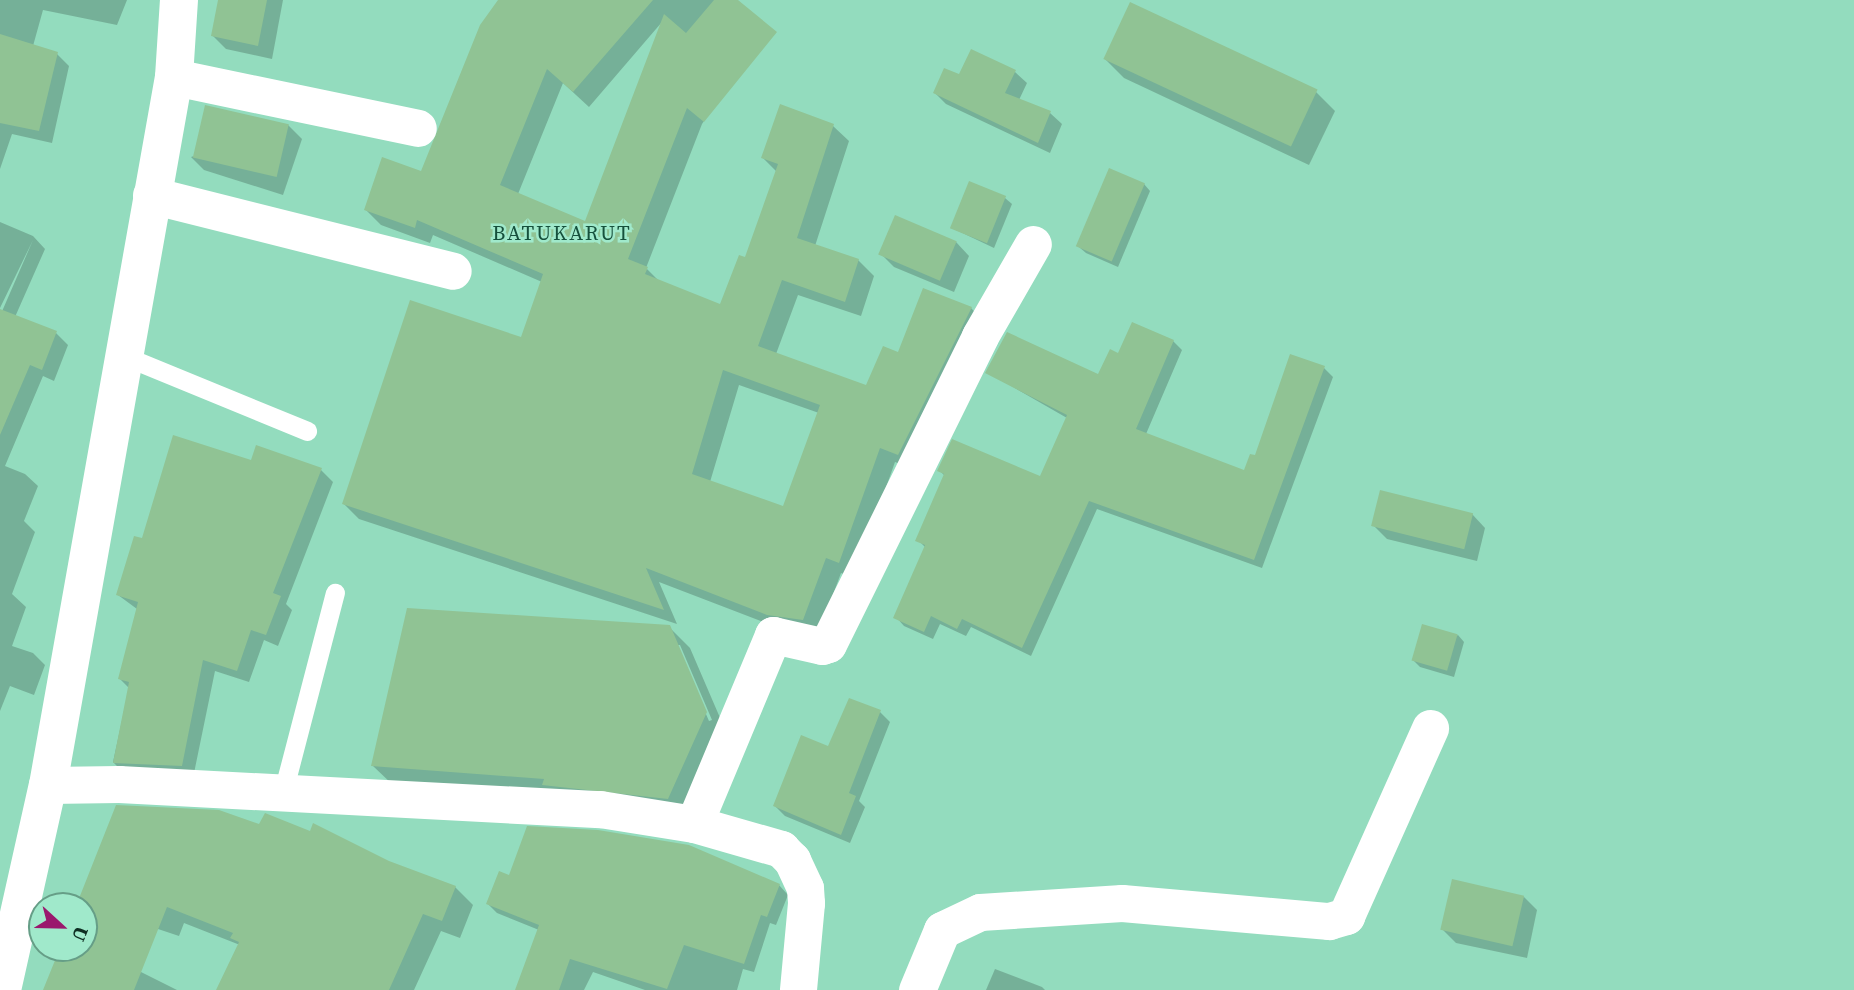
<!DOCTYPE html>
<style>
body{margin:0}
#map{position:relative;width:1854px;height:990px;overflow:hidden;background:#93dcbe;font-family:"Source Serif 4",serif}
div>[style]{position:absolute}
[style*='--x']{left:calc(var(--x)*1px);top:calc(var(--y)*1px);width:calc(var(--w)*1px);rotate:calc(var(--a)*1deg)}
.shadow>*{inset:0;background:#0003}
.building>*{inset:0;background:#90c394;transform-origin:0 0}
.service>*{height:19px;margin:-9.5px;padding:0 9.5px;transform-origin:9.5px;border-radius:9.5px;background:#fff}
.minor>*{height:37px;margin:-18.5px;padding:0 18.5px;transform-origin:18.5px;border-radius:18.5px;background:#fff}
.tertiary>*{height:38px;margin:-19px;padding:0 19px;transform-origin:19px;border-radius:19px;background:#fff}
span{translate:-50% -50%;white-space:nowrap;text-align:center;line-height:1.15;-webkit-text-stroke:5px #a0e9cb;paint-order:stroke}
.quarter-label{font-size:21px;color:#16503c;letter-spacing:2px}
.north{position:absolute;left:28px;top:892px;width:70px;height:70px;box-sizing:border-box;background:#a0e9cb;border:2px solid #669e87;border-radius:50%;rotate:112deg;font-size:19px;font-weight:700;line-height:28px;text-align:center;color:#0e2d22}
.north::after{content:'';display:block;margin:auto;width:24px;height:32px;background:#9a186d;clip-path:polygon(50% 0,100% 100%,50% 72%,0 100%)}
</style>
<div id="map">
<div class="shadow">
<div style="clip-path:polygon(0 0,127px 0,117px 25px,43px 10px,33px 46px,57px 54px,69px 66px,52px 143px,12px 134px,0 169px)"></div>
<div style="clip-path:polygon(220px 0,283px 0,272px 59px,226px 49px,213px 36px)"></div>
<div style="clip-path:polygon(evenodd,501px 0,735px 0,767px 29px,702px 124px,646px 268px,659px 281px,721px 306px,746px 259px,777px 172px,763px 158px,781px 106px,833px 126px,849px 141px,815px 246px,858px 260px,874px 276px,861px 316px,798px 295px,776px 354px,867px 388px,899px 354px,971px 308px,986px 324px,914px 469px,895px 462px,854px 578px,841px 573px,818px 635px,784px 630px,659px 582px,677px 624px,359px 519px,344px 504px,522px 339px,542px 282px,433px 235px,430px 243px,381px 225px,366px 210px,422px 173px,501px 0,662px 22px,586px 223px,518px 194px,563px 83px,589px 107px,662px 22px,501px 0,739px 385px,819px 413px,785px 508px,710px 482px,739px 385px)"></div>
<div style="clip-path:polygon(972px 51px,1015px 72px,1027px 83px,1019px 100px,1050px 113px,1062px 124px,1050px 153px,946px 104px,935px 93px,960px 76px)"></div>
<div style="clip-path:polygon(1105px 59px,1316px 92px,1335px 111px,1309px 165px,1124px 78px)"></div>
<div style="clip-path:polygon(288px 125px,302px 139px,283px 195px,204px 170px,191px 157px)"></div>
<div style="clip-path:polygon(1144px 184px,1150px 191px,1118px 267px,1086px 253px,1079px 247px)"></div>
<div style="clip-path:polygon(1005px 198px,1012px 204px,994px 248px,952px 228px)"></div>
<div style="clip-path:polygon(0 222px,33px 236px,45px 249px,15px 317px,56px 333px,68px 345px,54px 381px,43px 376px,5px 466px,25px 474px,38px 486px,24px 521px,35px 532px,12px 594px,26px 607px,12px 646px,33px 653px,45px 665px,34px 695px,10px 686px,0 711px,0 316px,33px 240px,0 308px)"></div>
<div style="clip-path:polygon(956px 242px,969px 256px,954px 292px,894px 267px,880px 253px)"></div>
<div style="clip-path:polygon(1173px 341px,1182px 350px,1146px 434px,1245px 472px,1324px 368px,1333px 377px,1262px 568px,1097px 509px,1031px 656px,971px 627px,966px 636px,940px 624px,933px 639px,904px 626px,896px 617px,926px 548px,918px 540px,945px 476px,939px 470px,1041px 479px,1067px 418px,987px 372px,1099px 376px,1118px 356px)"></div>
<div style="clip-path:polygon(258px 447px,321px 470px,333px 482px,286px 604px,292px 610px,278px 646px,264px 640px,249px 682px,215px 671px,193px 778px,125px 774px,113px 762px,129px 688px,120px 679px,137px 609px,118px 595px,143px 540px,252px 463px)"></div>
<div style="clip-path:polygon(1472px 514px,1485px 528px,1477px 561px,1387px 539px,1373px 525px)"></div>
<div style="clip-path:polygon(evenodd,669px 627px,690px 648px,727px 734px,689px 819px,394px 786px,373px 766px,669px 627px,676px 645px,680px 645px,712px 720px,709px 721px,676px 645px)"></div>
<div style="clip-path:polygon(1458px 635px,1464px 642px,1454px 677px,1420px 667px,1414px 661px)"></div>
<div style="clip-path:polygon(880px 712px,890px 722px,859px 801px,865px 807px,850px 843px,785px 816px,775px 806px,829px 748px)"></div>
<div style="clip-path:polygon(260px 827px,389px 863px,455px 887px,473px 905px,460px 938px,441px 931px,414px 990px,218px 990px,240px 945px,184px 923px,179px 936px,101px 910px)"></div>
<div style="clip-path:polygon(510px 877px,779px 885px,788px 895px,776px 925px,770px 923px,754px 972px,743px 969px,737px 990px,645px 990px,593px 972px,584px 990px,524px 990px,539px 930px,497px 913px,488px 904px)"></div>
<div style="clip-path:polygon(1524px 897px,1537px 910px,1527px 958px,1456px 943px,1443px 930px)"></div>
<div style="clip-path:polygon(61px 950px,141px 972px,177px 990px,46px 990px)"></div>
<div style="clip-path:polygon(995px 969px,1042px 987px,1045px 990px,986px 990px)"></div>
</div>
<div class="building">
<div style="clip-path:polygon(218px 0,267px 0,258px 46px,211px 36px)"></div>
<div style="clip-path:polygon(evenodd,498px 0,653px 0,573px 92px,547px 69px,500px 185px,585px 221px,664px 14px,686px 33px,714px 0,738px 0,777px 32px,704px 122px,687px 108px,628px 259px,648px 267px,645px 274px,720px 304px,739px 255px,745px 257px,778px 164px,761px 158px,780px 104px,834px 124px,797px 238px,859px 259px,845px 302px,782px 280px,758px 346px,866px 385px,883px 346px,898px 352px,923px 288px,972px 307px,898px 455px,880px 448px,839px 563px,826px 558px,803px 620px,767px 615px,646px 568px,664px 610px,342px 504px,410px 300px,521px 337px,543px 274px,417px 220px,415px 228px,364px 210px,382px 157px,421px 171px,480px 25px,498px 0,723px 370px,820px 405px,783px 506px,692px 474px,723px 370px)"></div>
<div style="left:1130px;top:2px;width:207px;height:63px;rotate:25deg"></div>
<div style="clip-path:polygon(0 34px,58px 52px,39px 131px,0 123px)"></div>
<div style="clip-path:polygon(971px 49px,1016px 70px,1005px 93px,1051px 111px,1038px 143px,933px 93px,944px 68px,959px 74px)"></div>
<div style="left:205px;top:105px;width:86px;height:54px;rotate:13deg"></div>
<div style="left:1109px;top:168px;width:39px;height:85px;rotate:23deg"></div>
<div style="left:969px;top:181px;width:40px;height:51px;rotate:22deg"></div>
<div style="left:895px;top:215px;width:67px;height:43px;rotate:23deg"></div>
<div style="clip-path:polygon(0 309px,57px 331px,42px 370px,30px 365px,0 435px)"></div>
<div style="clip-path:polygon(1132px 322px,1174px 340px,1136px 429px,1244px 470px,1250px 454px,1255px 455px,1290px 354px,1325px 366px,1254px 560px,1089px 501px,1022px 648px,962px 619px,957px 629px,931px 616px,924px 632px,893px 618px,925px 545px,915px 541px,944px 474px,937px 471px,952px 439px,1040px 476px,1067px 415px,985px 373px,1007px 332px,1098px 374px,1110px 349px,1118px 353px)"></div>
<div style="clip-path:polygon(173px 435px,251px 460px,256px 445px,322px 468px,273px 593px,281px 596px,266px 635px,251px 630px,237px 671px,203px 660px,182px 766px,113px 763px,129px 682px,118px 679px,138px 602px,116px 595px,134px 536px,142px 538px)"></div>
<div style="left:1380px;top:490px;width:96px;height:37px;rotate:14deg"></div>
<div style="clip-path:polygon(407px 608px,670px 625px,707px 712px,668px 799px,542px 785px,544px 779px,371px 766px)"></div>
<div style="left:1422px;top:624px;width:37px;height:38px;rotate:16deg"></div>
<div style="clip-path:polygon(849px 698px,881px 710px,849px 793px,856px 796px,841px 835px,773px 806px,801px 735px,828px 746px)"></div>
<div style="clip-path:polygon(116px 805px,219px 810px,259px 824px,265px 813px,310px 831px,313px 823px,389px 861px,456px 886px,442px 921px,423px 914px,389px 990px,216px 990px,239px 942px,230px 938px,233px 933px,167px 907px,134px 990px,43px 990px,60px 948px,84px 948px,84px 906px,76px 906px)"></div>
<div style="clip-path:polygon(527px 826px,598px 830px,689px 845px,780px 884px,767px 917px,761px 915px,744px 964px,684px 945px,667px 989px,570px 959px,559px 990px,515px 990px,539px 925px,486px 904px,499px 871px,509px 875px)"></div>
<div style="left:1452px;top:879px;width:74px;height:52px;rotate:13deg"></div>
</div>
<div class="service">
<div style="--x:122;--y:355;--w:200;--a:22.3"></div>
<div style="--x:283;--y:792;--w:206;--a:-75.4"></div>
</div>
<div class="minor">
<div style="--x:174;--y:77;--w:249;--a:11.8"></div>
<div style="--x:151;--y:195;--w:311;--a:14.1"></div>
<div style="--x:48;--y:785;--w:71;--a:-0.8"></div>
<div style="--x:119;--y:784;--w:482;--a:3"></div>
<div style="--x:600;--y:809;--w:95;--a:9.1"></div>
<div style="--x:694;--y:824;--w:91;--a:16"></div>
<div style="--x:781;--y:849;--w:16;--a:45"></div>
<div style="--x:792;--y:860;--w:31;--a:65"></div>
<div style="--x:805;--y:888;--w:15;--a:86"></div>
<div style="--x:806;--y:903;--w:87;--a:95.3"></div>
<div style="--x:694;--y:824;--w:205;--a:-67.3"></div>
<div style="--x:773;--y:635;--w:50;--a:12.7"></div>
<div style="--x:822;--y:646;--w:6;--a:-18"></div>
<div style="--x:828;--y:644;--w:343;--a:-63.7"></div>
<div style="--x:980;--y:336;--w:106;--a:-60.1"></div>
<div style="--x:917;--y:990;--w:65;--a:-67.4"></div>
<div style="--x:942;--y:930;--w:42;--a:-25.3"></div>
<div style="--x:980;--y:912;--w:142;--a:-3.6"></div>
<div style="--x:1122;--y:903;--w:208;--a:5"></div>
<div style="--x:1329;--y:921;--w:18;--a:-16"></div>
<div style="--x:1346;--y:916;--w:206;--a:-65.9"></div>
</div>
<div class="tertiary">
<div style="--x:2;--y:990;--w:210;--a:-77.4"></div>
<div style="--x:48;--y:785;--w:719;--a:-79.91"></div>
<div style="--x:174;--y:77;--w:77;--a:-86.3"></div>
</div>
<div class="quarter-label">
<span style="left:562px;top:233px">BATUKARUT</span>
</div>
<div class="north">U</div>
</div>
